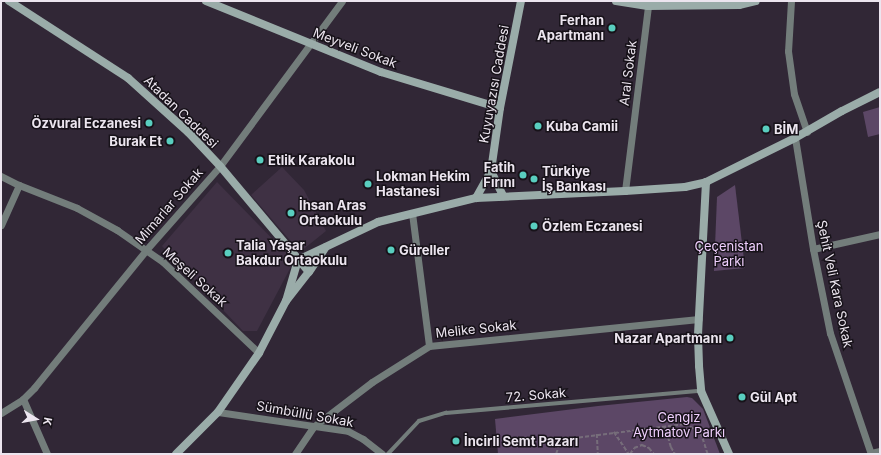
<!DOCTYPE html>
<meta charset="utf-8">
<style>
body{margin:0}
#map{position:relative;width:881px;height:455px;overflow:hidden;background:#312736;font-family:Inter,sans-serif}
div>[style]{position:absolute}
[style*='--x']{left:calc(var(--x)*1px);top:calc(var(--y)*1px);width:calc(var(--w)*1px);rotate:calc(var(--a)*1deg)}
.built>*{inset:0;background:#3f3144}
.green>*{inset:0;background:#5c4766}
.path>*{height:1.5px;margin-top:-0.75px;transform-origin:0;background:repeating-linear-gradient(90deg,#766d7a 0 4px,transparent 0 6px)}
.lane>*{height:3.5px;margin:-1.75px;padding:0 1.75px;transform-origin:1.75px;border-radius:1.75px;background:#737d7b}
.street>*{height:7px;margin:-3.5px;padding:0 3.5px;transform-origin:3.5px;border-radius:3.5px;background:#737d7b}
.secondary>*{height:8px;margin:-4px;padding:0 4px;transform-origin:4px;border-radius:4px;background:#9aaca9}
.dots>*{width:11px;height:11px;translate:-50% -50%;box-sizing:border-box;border:2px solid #171219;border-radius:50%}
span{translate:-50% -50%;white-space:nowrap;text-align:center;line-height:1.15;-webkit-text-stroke:3px #171219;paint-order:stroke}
.poi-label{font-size:13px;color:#ece5ef;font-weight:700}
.right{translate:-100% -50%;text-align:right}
.left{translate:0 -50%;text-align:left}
.street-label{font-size:13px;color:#ece5ef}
.park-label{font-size:13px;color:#efcffd}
.frame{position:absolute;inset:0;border:2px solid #ece5ef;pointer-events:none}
.north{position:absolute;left:16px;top:399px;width:40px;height:40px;-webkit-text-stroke:3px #171219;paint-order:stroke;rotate:101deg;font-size:11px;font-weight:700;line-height:16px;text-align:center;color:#ece5ef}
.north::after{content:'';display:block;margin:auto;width:14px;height:18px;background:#ece5ef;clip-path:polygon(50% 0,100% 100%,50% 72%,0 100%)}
</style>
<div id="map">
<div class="built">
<div style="clip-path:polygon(282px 167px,304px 190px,326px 231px,300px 252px,251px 195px)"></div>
<div style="clip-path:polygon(217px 182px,294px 261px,257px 331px,243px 331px,162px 246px)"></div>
</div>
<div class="green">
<div style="clip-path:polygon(880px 107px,880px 134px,868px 137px,863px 112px)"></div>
<div style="clip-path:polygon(735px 185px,745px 268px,714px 271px,717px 197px)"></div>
<div style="clip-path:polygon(687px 397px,692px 398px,703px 409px,720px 454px,498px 454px,495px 419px,598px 406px)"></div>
</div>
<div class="path">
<div style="--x:665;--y:426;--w:22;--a:74"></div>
<div style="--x:671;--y:447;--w:8;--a:60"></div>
<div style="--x:614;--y:432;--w:27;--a:56"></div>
<div style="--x:597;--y:434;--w:20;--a:87"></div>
<div style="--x:556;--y:454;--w:14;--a:-73"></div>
<div style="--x:560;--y:441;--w:7;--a:-16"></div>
<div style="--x:567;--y:439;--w:119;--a:-7.2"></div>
<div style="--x:685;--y:424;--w:18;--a:29"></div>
<div style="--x:701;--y:433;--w:22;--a:72"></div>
<div style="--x:630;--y:454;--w:7;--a:-56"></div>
<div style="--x:634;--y:448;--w:9;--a:-21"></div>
<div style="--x:642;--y:445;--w:8;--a:23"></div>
<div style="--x:649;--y:448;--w:8;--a:50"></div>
</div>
<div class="lane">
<div style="--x:388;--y:454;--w:45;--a:-46.8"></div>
<div style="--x:419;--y:421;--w:28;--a:-17"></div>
<div style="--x:446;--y:413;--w:255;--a:-5"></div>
</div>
<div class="street">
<div style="--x:791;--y:1;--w:50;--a:93.4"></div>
<div style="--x:788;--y:51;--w:43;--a:82.1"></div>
<div style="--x:794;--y:94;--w:40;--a:71.1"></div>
<div style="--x:795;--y:138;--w:112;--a:80.8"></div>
<div style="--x:813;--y:249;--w:86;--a:78.6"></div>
<div style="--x:830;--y:333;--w:128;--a:71.3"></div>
<div style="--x:1;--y:176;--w:20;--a:27"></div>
<div style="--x:19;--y:185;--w:62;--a:21.6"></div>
<div style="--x:77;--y:208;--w:46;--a:28.8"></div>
<div style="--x:117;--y:230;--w:56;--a:34.8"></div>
<div style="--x:163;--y:262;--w:132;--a:43.5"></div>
<div style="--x:625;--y:191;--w:186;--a:-82.9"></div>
<div style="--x:412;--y:213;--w:134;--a:82.7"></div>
<div style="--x:1;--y:225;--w:44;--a:-65.8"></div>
<div style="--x:813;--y:249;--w:69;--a:-12.6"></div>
<div style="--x:23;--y:399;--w:60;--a:66.4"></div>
<div style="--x:218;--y:412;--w:131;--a:8.3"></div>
<div style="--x:348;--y:431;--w:17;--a:28"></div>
<div style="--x:363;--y:439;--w:24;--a:38"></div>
<div style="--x:1;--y:413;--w:26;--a:-32"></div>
<div style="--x:23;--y:399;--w:16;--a:-45"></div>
<div style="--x:34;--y:388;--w:178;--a:-50.9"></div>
<div style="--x:146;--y:250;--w:112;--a:-48.6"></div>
<div style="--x:220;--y:166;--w:205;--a:-53.5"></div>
<div style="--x:871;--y:453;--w:9;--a:-13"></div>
<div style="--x:295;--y:454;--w:32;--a:-56"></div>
<div style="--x:313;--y:427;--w:74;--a:-37.3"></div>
<div style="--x:372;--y:382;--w:67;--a:-32.3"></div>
<div style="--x:429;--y:346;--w:271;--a:-5.7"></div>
</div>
<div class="secondary">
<div style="--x:9;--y:1;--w:142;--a:32.9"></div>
<div style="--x:128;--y:78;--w:81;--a:42"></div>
<div style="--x:188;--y:132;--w:47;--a:46.7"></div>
<div style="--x:220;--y:166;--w:138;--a:50"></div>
<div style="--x:206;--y:1;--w:189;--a:22.1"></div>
<div style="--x:381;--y:72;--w:124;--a:16.8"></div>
<div style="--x:616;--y:1;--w:32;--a:9"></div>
<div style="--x:648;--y:6;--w:91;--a:-0.6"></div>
<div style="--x:739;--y:5;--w:17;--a:-13"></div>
<div style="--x:491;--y:171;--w:28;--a:64"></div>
<div style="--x:706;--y:182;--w:154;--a:93"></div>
<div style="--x:698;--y:336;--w:30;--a:88"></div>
<div style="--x:699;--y:366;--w:25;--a:85"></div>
<div style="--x:701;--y:391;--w:69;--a:66"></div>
<div style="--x:476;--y:198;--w:31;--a:-61"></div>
<div style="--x:491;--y:171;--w:64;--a:-81.9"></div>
<div style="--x:500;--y:108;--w:109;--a:-78.9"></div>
<div style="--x:286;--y:301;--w:43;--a:-73.7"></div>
<div style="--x:298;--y:260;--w:89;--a:-25.4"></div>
<div style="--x:378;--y:222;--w:101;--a:-13.8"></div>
<div style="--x:476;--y:198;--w:149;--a:-2.7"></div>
<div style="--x:625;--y:191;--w:60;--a:-3.8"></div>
<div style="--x:685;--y:187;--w:22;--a:-13"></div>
<div style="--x:706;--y:182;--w:99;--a:-26.3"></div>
<div style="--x:795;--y:138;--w:54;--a:-29.9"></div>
<div style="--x:842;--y:111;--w:42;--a:-26.6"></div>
<div style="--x:176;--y:454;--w:59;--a:-45"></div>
<div style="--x:218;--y:412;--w:72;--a:-55.2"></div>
<div style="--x:259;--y:353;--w:59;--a:-62.6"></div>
<div style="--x:286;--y:301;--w:37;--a:-52"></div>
<div style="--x:309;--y:272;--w:30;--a:-56"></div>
</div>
<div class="dots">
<div style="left:612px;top:28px;background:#59cebf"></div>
<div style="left:149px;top:123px;background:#59cebf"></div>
<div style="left:538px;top:126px;background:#59cebf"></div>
<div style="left:766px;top:129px;background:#59cebf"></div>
<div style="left:170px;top:141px;background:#59cebf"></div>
<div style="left:260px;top:160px;background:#59cebf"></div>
<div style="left:523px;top:175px;background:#59cebf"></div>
<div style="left:534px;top:179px;background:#59cebf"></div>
<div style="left:368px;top:184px;background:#59cebf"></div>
<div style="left:291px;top:213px;background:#59cebf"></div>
<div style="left:534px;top:226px;background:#59cebf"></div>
<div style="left:391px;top:250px;background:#59cebf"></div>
<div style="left:228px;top:253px;background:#59cebf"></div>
<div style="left:730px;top:338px;background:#59cebf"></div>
<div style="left:742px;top:397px;background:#59cebf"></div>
<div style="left:456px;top:441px;background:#59cebf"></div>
</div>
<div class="poi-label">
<span class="right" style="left:604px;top:28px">Ferhan<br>Apartmanı</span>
<span class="right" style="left:141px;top:123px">Özvural Eczanesi</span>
<span class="left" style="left:546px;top:126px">Kuba Camii</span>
<span class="left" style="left:774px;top:129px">BİM</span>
<span class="right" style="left:162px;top:141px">Burak Et</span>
<span class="left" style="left:268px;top:160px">Etlik Karakolu</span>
<span class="right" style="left:515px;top:175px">Fatih<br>Fırını</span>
<span class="left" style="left:542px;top:179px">Türkiye<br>İş Bankası</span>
<span class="left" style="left:376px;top:184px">Lokman Hekim<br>Hastanesi</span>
<span class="left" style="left:299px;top:213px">İhsan Aras<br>Ortaokulu</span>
<span class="left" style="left:542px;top:226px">Özlem Eczanesi</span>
<span class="left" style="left:236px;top:253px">Talia Yaşar<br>Bakdur Ortaokulu</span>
<span class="left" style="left:399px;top:250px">Güreller</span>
<span class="right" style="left:722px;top:338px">Nazar Apartmanı</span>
<span class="left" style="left:750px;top:397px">Gül Apt</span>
<span class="left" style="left:464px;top:441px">İncirli Semt Pazarı</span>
</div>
<div class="street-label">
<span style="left:355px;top:48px;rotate:21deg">Meyveli Sokak</span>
<span style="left:628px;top:73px;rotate:-83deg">Aral Sokak</span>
<span style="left:494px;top:84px;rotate:-80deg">Kuyuyazısı Caddesi</span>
<span style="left:181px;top:112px;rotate:44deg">Atadan Caddesi</span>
<span style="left:169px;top:206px;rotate:-49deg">Mimarlar Sokak</span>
<span style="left:195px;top:277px;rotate:42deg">Meşeli Sokak</span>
<span style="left:835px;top:284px;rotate:78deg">Şehit Veli Kara Sokak</span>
<span style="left:476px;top:329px;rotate:-6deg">Melike Sokak</span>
<span style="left:536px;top:395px;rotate:-5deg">72. Sokak</span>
<span style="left:305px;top:414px;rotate:10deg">Sümbüllü Sokak</span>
</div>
<div class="park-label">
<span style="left:729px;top:254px">Çeçenistan<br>Parkı</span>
<span style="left:679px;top:425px">Cengiz<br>Aytmatov Parkı</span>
</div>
<div class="frame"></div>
<div class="north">K</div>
</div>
